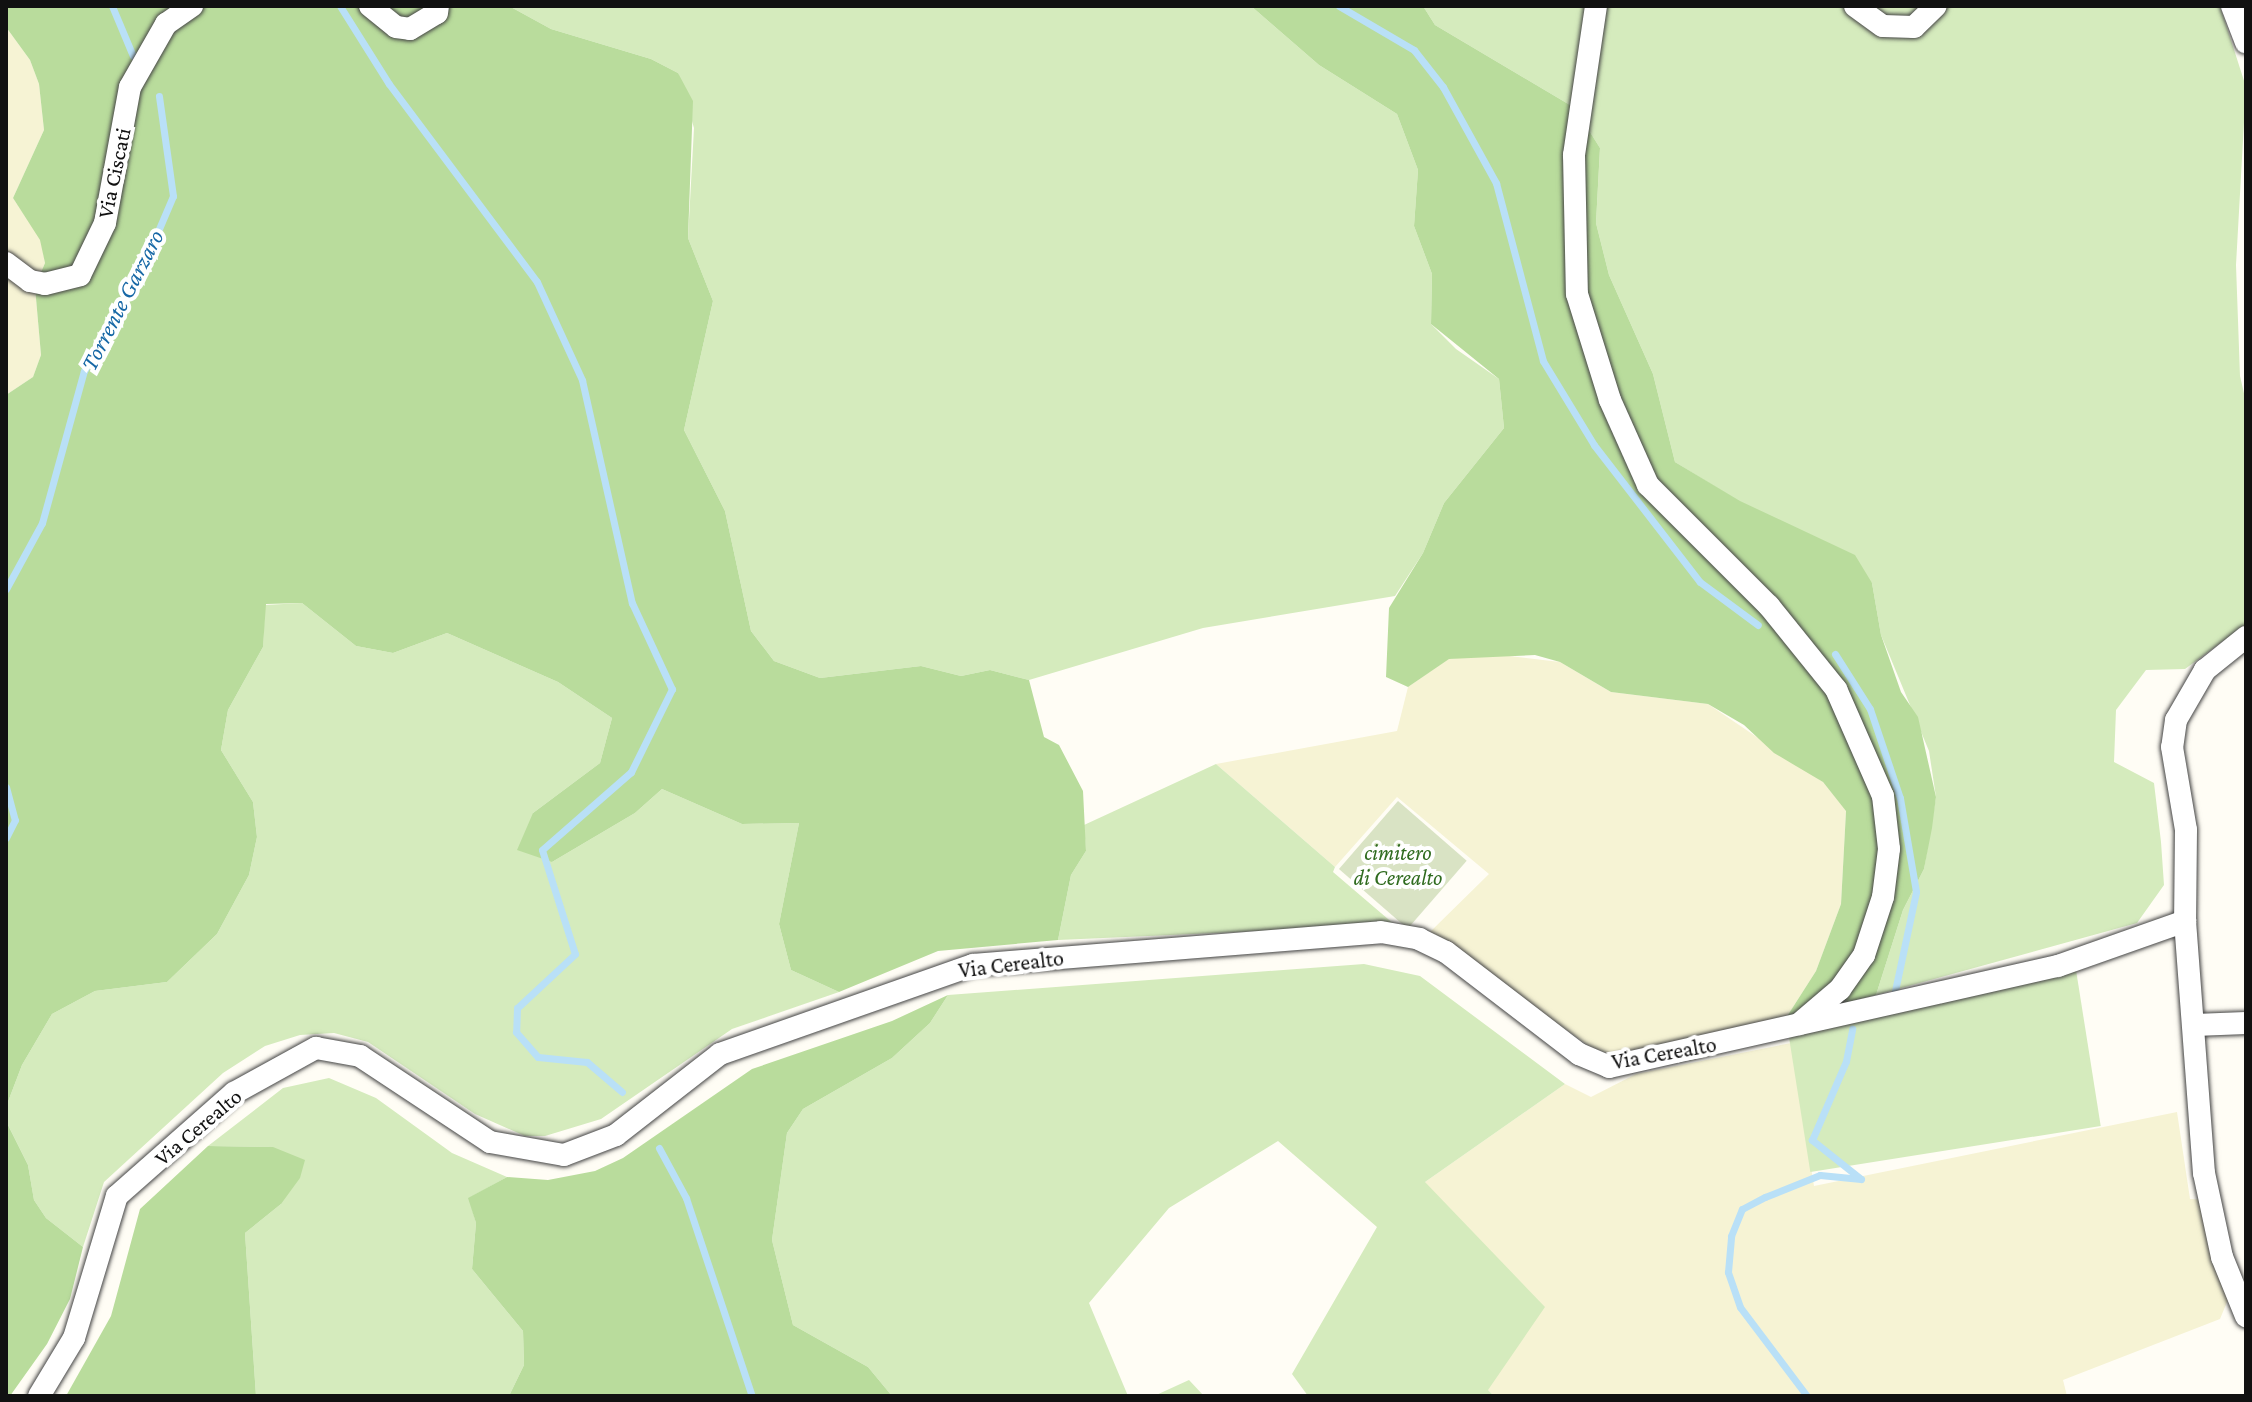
<!DOCTYPE html>
<style>
body{margin:0}
#map{position:relative;width:2252px;height:1402px;overflow:hidden;background:#fffdf5;font-family:"Crimson Pro",serif}
div>[style]{position:absolute}
[style*='--x']{left:calc(var(--x)*1px);top:calc(var(--y)*1px);width:calc(var(--w)*1px);rotate:calc(var(--a)*1deg)}
.farmland>*{inset:0;background:#f6f3d4}
.green>*{inset:0;background:#d5ebbd;transform-origin:0 0}
.forest>*{inset:0;background:#b9dc9c}
.cemetery>*{inset:0;background:#d9e3c4;transform-origin:0 0}
.stream>*{height:7px;margin:-3.5px;padding:0 3.5px;transform-origin:3.5px;border-radius:3.5px;background:#b9e0f7}
.roads{filter:drop-shadow(0 0 2px #444) drop-shadow(0 0 2px #444)}
.street>*{height:22px;margin:-11px;padding:0 11px;transform-origin:11px;border-radius:11px;background:#fff}
span{translate:-50% -50%;white-space:nowrap;text-align:center;line-height:1.15;-webkit-text-stroke:8px #fff;paint-order:stroke}
.street-label{font-size:22px;color:#111}
.park-label{font-size:22px;color:#2f6b1f;font-style:italic}
.water-label{font-size:24px;color:#1768a6;font-style:italic}
.frame{position:absolute;inset:0;border:8px solid #111;pointer-events:none}
</style>
<div id="map">
<div class="farmland">
<div style="clip-path:polygon(6px 27px,30px 60px,39px 84px,44px 130px,13px 198px,41px 240px,45px 263px,35px 287px,41px 355px,33px 377px,6px 395px)"></div>
<div style="clip-path:polygon(1493px 654px,1560px 662px,1611px 692px,1708px 704px,1823px 782px,1846px 810px,1841px 904px,1816px 971px,1786px 1018px,1611px 1055px,1589px 1046px,1430px 932px,1489px 874px,1397px 797px,1335px 867px,1216px 764px,1397px 731px,1408px 687px,1448px 659px)"></div>
<div style="clip-path:polygon(1791px 1043px,1814px 1186px,2177px 1112px,2190px 1199px,2210px 1200px,2236px 1280px,2220px 1319px,2063px 1380px,2067px 1396px,1494px 1396px,1488px 1390px,1425px 1182px,1565px 1084px,1591px 1097px,1636px 1074px)"></div>
</div>
<div class="green">
<div style="clip-path:polygon(509px 6px,1251px 6px,1319px 65px,1397px 114px,1418px 170px,1414px 226px,1432px 274px,1431px 324px,1456px 349px,1499px 379px,1504px 428px,1444px 503px,1423px 553px,1395px 596px,1203px 628px,1029px 680px,990px 670px,961px 676px,921px 666px,820px 678px,774px 661px,751px 631px,725px 511px,684px 430px,713px 301px,688px 238px,694px 128px,678px 73px,651px 59px,551px 29px)"></div>
<div style="clip-path:polygon(1423px 6px,2220px 6px,2246px 87px,2236px 265px,2240px 376px,2246px 402px,2246px 624px,2185px 669px,2146px 670px,2116px 710px,2114px 762px,2154px 783px,2161px 842px,2164px 885px,2137px 923px,1876px 995px,1903px 910px,1924px 869px,1936px 797px,1929px 751px,1881px 635px,1872px 583px,1675px 462px,1653px 374px,1609px 275px,1596px 223px,1600px 148px,1575px 108px,1435px 25px)"></div>
<div style="clip-path:polygon(302px 603px,356px 646px,393px 653px,447px 633px,558px 682px,612px 718px,600px 763px,533px 813px,552px 862px,635px 813px,662px 789px,742px 824px,799px 823px,779px 924px,791px 970px,839px 992px,732px 1029px,601px 1119px,545px 1136px,525px 1136px,475px 1114px,368px 1042px,334px 1033px,300px 1035px,265px 1046px,223px 1073px,104px 1182px,83px 1247px,46px 1218px,34px 1200px,28px 1165px,6px 1121px,6px 1107px,22px 1065px,52px 1014px,95px 991px,167px 982px,217px 934px,249px 875px,257px 837px,253px 802px,221px 750px,228px 710px,263px 647px,265px 605px)"></div>
<div style="clip-path:polygon(1216px 764px,1335px 867px,1333px 872px,1395px 925px,1058px 940px,1071px 875px,1086px 851px,1084px 825px)"></div>
<div style="clip-path:polygon(1364px 964px,1420px 976px,1565px 1084px,1425px 1182px,1545px 1307px,1488px 1390px,1494px 1396px,1308px 1396px,1292px 1374px,1377px 1227px,1278px 1141px,1169px 1208px,1089px 1303px,1128px 1396px,892px 1396px,868px 1367px,793px 1325px,772px 1240px,787px 1133px,803px 1109px,892px 1058px,930px 1023px,948px 995px)"></div>
<div style="left:2076px;top:970px;width:158px;height:294px;rotate:81deg"></div>
<div style="clip-path:polygon(329px 1078px,376px 1098px,452px 1153px,507px 1177px,469px 1198px,476px 1223px,472px 1269px,523px 1331px,524px 1365px,509px 1396px,256px 1396px,245px 1233px,281px 1204px,273px 1147px,208px 1146px,283px 1088px)"></div>
<div style="clip-path:polygon(1189px 1380px,1204px 1396px,1154px 1396px)"></div>
</div>
<div class="forest">
<div style="clip-path:polygon(6px 6px,509px 6px,551px 29px,651px 59px,678px 73px,693px 101px,688px 238px,713px 301px,684px 430px,725px 511px,751px 631px,774px 661px,820px 678px,921px 666px,961px 676px,990px 670px,1029px 680px,1044px 737px,1059px 745px,1083px 791px,1086px 851px,1071px 875px,1058px 940px,938px 951px,839px 992px,791px 970px,779px 924px,799px 823px,742px 824px,662px 789px,635px 813px,552px 862px,517px 850px,533px 813px,600px 763px,612px 718px,558px 682px,447px 633px,393px 653px,356px 646px,302px 603px,266px 604px,263px 647px,228px 710px,221px 750px,253px 802px,257px 837px,249px 875px,217px 934px,167px 982px,95px 991px,52px 1014px,22px 1065px,6px 1107px,6px 395px,33px 377px,41px 355px,35px 287px,45px 263px,40px 240px,13px 198px,44px 130px,39px 84px,30px 60px,6px 27px)"></div>
<div style="clip-path:polygon(1251px 6px,1423px 6px,1435px 25px,1575px 108px,1600px 148px,1596px 223px,1609px 275px,1653px 374px,1675px 462px,1740px 501px,1855px 555px,1872px 583px,1881px 635px,1901px 692px,1918px 717px,1936px 797px,1932px 828px,1924px 869px,1903px 910px,1876px 995px,1786px 1018px,1816px 971px,1841px 904px,1846px 811px,1823px 782px,1774px 753px,1744px 725px,1708px 704px,1611px 692px,1560px 662px,1535px 655px,1449px 659px,1408px 687px,1386px 677px,1389px 608px,1423px 553px,1444px 503px,1504px 428px,1499px 379px,1431px 324px,1432px 274px,1414px 226px,1418px 170px,1397px 114px,1319px 65px)"></div>
<div style="clip-path:polygon(948px 995px,930px 1023px,892px 1058px,803px 1109px,787px 1133px,772px 1240px,793px 1325px,868px 1367px,892px 1396px,509px 1396px,524px 1365px,523px 1331px,472px 1269px,476px 1223px,468px 1198px,507px 1177px,548px 1180px,595px 1171px,623px 1158px,752px 1069px,892px 1021px)"></div>
<div style="clip-path:polygon(6px 1121px,28px 1165px,34px 1200px,46px 1218px,83px 1247px,70px 1299px,47px 1344px,10px 1396px,6px 1396px)"></div>
<div style="clip-path:polygon(208px 1146px,273px 1147px,305px 1160px,300px 1178px,281px 1204px,245px 1233px,256px 1396px,66px 1396px,111px 1316px,140px 1209px)"></div>
</div>
<div class="cemetery">
<div style="left:1398px;top:801px;width:91px;height:90px;rotate:41deg"></div>
</div>
<div class="stream">
<div style="--x:112;--y:6;--w:54;--a:67.2"></div>
<div style="--x:340;--y:6;--w:92;--a:57.9"></div>
<div style="--x:389;--y:84;--w:247;--a:53.2"></div>
<div style="--x:537;--y:282;--w:108;--a:65.3"></div>
<div style="--x:582;--y:380;--w:229;--a:77.4"></div>
<div style="--x:632;--y:603;--w:95;--a:65.1"></div>
<div style="--x:672;--y:689;--w:93;--a:116.3"></div>
<div style="--x:631;--y:772;--w:118;--a:138.8"></div>
<div style="--x:542;--y:850;--w:109;--a:72.4"></div>
<div style="--x:575;--y:954;--w:79;--a:137"></div>
<div style="--x:517;--y:1008;--w:24;--a:92"></div>
<div style="--x:516;--y:1032;--w:33;--a:49"></div>
<div style="--x:538;--y:1057;--w:49;--a:5.8"></div>
<div style="--x:587;--y:1062;--w:46;--a:40.6"></div>
<div style="--x:1339;--y:6;--w:87;--a:30.4"></div>
<div style="--x:1414;--y:50;--w:47;--a:51.9"></div>
<div style="--x:1443;--y:87;--w:110;--a:61.1"></div>
<div style="--x:1496;--y:183;--w:184;--a:75.2"></div>
<div style="--x:1543;--y:361;--w:98;--a:58.7"></div>
<div style="--x:1594;--y:445;--w:173;--a:52.3"></div>
<div style="--x:1700;--y:582;--w:72;--a:36.6"></div>
<div style="--x:6;--y:589;--w:75;--a:-61.4"></div>
<div style="--x:42;--y:523;--w:158;--a:-74.6"></div>
<div style="--x:84;--y:371;--w:108;--a:-59.9"></div>
<div style="--x:138;--y:278;--w:89;--a:-66.9"></div>
<div style="--x:173;--y:196;--w:101;--a:-98"></div>
<div style="--x:1835;--y:654;--w:65;--a:57.5"></div>
<div style="--x:1870;--y:709;--w:94;--a:71.4"></div>
<div style="--x:1900;--y:798;--w:95;--a:80.3"></div>
<div style="--x:1916;--y:892;--w:101;--a:102"></div>
<div style="--x:6;--y:787;--w:34;--a:75"></div>
<div style="--x:15;--y:820;--w:20;--a:117"></div>
<div style="--x:659;--y:1148;--w:57;--a:61.6"></div>
<div style="--x:686;--y:1198;--w:209;--a:71.6"></div>
<div style="--x:1807;--y:1396;--w:111;--a:-127"></div>
<div style="--x:1740;--y:1307;--w:37;--a:-109"></div>
<div style="--x:1728;--y:1272;--w:36;--a:-85"></div>
<div style="--x:1731;--y:1236;--w:29;--a:-68"></div>
<div style="--x:1742;--y:1209;--w:26;--a:-28"></div>
<div style="--x:1765;--y:1197;--w:59;--a:-21.8"></div>
<div style="--x:1820;--y:1175;--w:41;--a:5.6"></div>
<div style="--x:1861;--y:1179;--w:63;--a:-141.5"></div>
<div style="--x:1812;--y:1140;--w:86;--a:-66.7"></div>
<div style="--x:1846;--y:1061;--w:33;--a:-79"></div>
</div>
<div class="roads">
<div class="street">
<div style="--x:370;--y:6;--w:33;--a:39"></div>
<div style="--x:396;--y:27;--w:14;--a:8"></div>
<div style="--x:410;--y:29;--w:31;--a:-31"></div>
<div style="--x:437;--y:13;--w:7;--a:-82"></div>
<div style="--x:1596;--y:6;--w:151;--a:98.4"></div>
<div style="--x:1574;--y:155;--w:139;--a:88.8"></div>
<div style="--x:1577;--y:294;--w:111;--a:72.7"></div>
<div style="--x:1610;--y:400;--w:93;--a:65.9"></div>
<div style="--x:1648;--y:485;--w:171;--a:45"></div>
<div style="--x:1769;--y:606;--w:107;--a:51.1"></div>
<div style="--x:1836;--y:689;--w:117;--a:66.3"></div>
<div style="--x:1883;--y:796;--w:53;--a:83.5"></div>
<div style="--x:1889;--y:849;--w:48;--a:97.1"></div>
<div style="--x:1883;--y:897;--w:61;--a:108.1"></div>
<div style="--x:1864;--y:955;--w:42;--a:125.2"></div>
<div style="--x:1840;--y:989;--w:54;--a:139.5"></div>
<div style="--x:1855;--y:6;--w:34;--a:36"></div>
<div style="--x:1883;--y:26;--w:31;--a:2"></div>
<div style="--x:1914;--y:27;--w:30;--a:-44"></div>
<div style="--x:2232;--y:6;--w:39;--a:69"></div>
<div style="--x:6;--y:263;--w:30;--a:37"></div>
<div style="--x:30;--y:281;--w:15;--a:11"></div>
<div style="--x:45;--y:284;--w:36;--a:-14"></div>
<div style="--x:80;--y:275;--w:58;--a:-64.3"></div>
<div style="--x:105;--y:223;--w:138;--a:-79.6"></div>
<div style="--x:130;--y:87;--w:73;--a:-60.3"></div>
<div style="--x:166;--y:24;--w:32;--a:-35"></div>
<div style="--x:2246;--y:637;--w:53;--a:141.2"></div>
<div style="--x:2205;--y:670;--w:58;--a:120.1"></div>
<div style="--x:2176;--y:720;--w:27;--a:98"></div>
<div style="--x:2172;--y:747;--w:84;--a:80.4"></div>
<div style="--x:2186;--y:830;--w:91;--a:90.6"></div>
<div style="--x:2185;--y:921;--w:253;--a:85.7"></div>
<div style="--x:2204;--y:1173;--w:86;--a:77.9"></div>
<div style="--x:2222;--y:1257;--w:64;--a:67.9"></div>
<div style="--x:2195;--y:1025;--w:51;--a:-2.2"></div>
<div style="--x:39;--y:1396;--w:68;--a:-58.9"></div>
<div style="--x:74;--y:1338;--w:148;--a:-73.2"></div>
<div style="--x:117;--y:1196;--w:156;--a:-41.4"></div>
<div style="--x:234;--y:1093;--w:94;--a:-28.8"></div>
<div style="--x:316;--y:1048;--w:45;--a:10.3"></div>
<div style="--x:360;--y:1056;--w:156;--a:33.5"></div>
<div style="--x:490;--y:1142;--w:75;--a:10"></div>
<div style="--x:564;--y:1155;--w:56;--a:-21"></div>
<div style="--x:616;--y:1135;--w:132;--a:-37.9"></div>
<div style="--x:720;--y:1054;--w:268;--a:-19.4"></div>
<div style="--x:973;--y:965;--w:409;--a:-4.6"></div>
<div style="--x:1381;--y:932;--w:39;--a:10"></div>
<div style="--x:1419;--y:939;--w:30;--a:26"></div>
<div style="--x:1446;--y:952;--w:168;--a:37.5"></div>
<div style="--x:1579;--y:1054;--w:33;--a:23"></div>
<div style="--x:1609;--y:1067;--w:460;--a:-12.7"></div>
<div style="--x:2058;--y:966;--w:135;--a:-19.5"></div>
</div>
</div>
<div class="street-label">
<span style="left:114px;top:173px;rotate:-78deg">Via Ciscati</span>
<span style="left:1011px;top:964px;rotate:-7deg">Via Cerealto</span>
<span style="left:1664px;top:1053px;rotate:-10deg">Via Cerealto</span>
<span style="left:198px;top:1127px;rotate:-40deg">Via Cerealto</span>
</div>
<div class="park-label">
<span style="left:1398px;top:865px">cimitero<br>di Cerealto</span>
</div>
<div class="water-label">
<span style="left:122px;top:300px;rotate:-63deg">Torrente Garzaro</span>
</div>
<div class="frame"></div>
</div>
